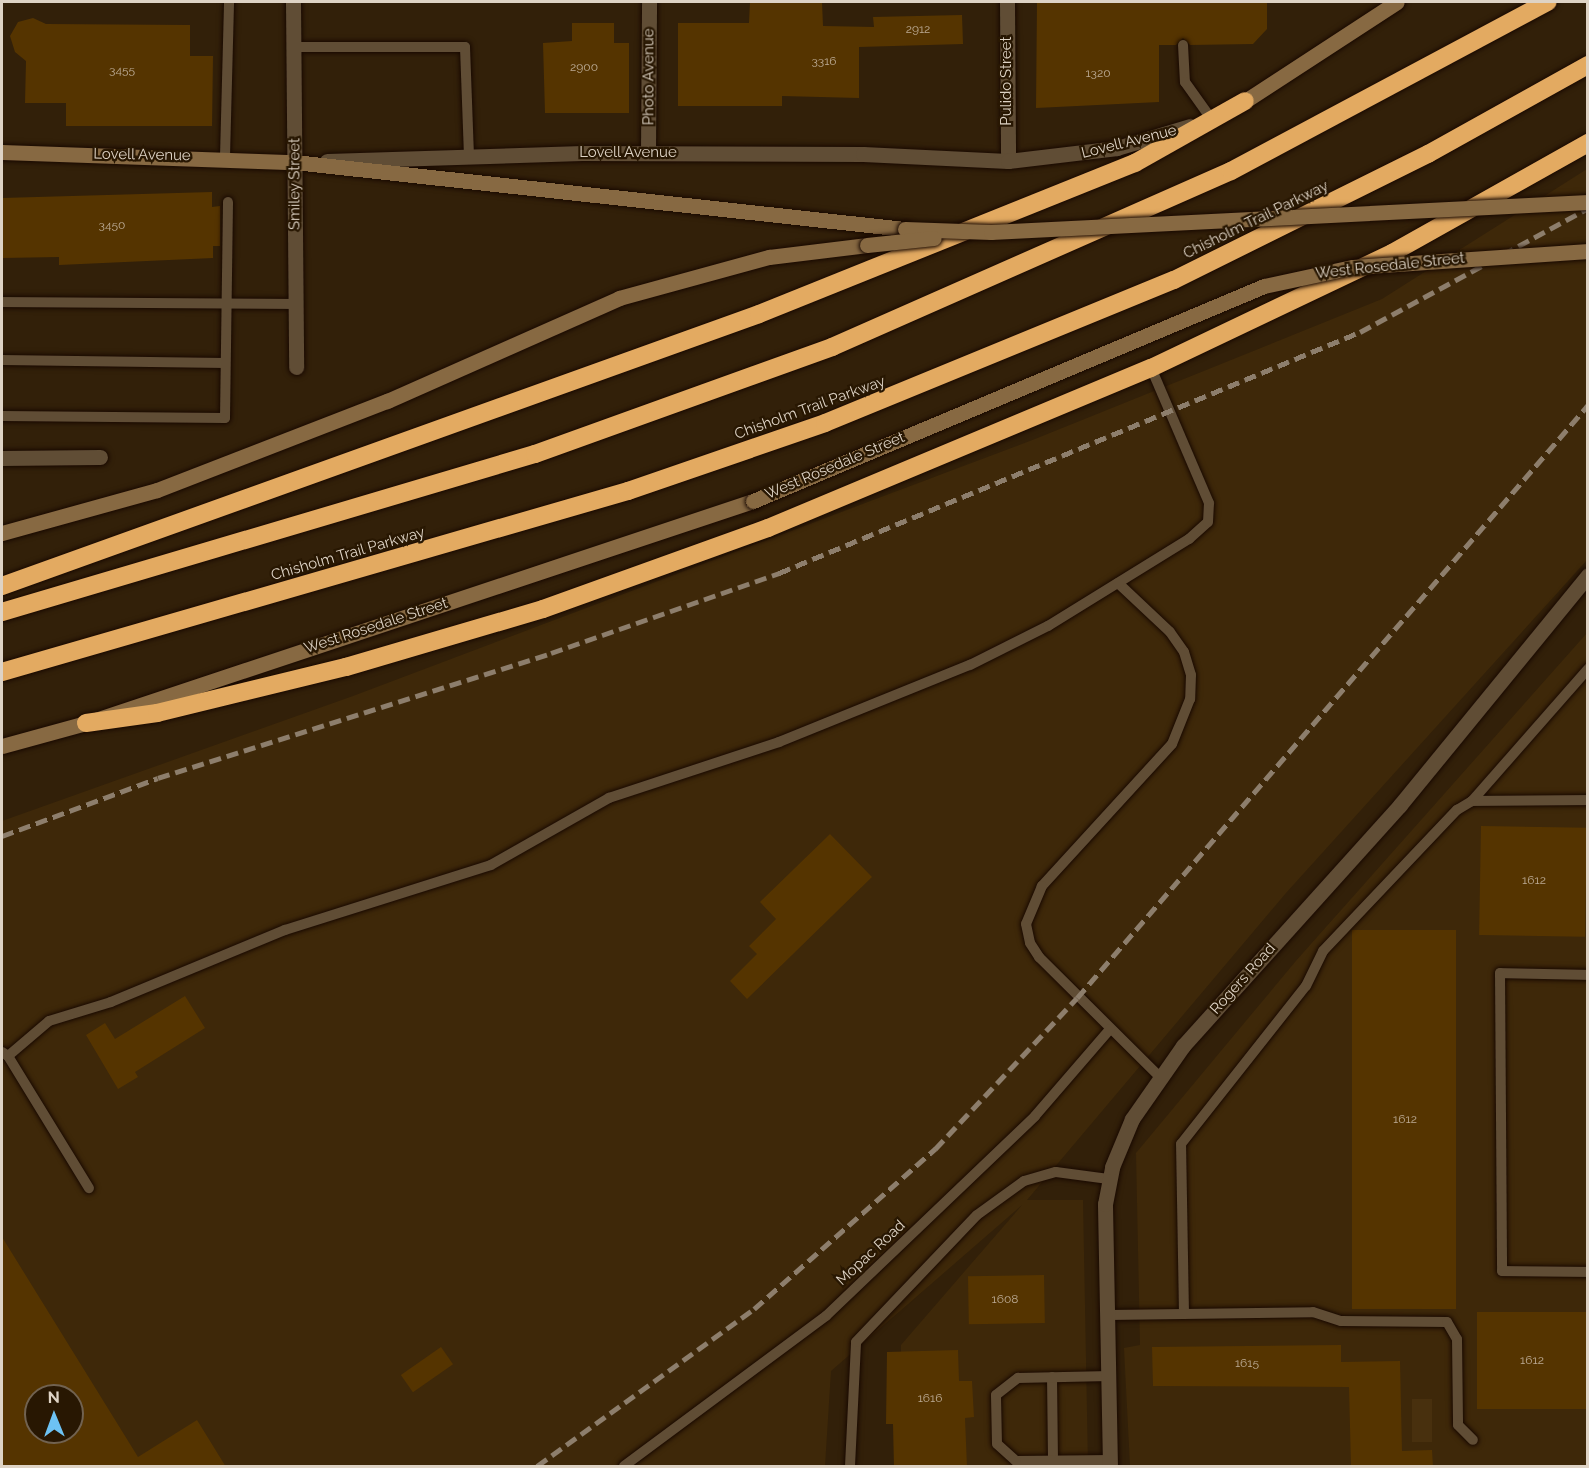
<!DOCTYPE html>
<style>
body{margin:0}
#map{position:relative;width:1589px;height:1468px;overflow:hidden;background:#322009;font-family:Raleway,sans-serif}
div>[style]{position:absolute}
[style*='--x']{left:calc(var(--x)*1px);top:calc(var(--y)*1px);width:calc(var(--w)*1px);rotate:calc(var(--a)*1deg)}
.built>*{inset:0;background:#3e2809}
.green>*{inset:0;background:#48300e;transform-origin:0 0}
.building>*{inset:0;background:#553400;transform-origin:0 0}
.roads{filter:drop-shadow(0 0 2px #190900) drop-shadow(0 0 2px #190900)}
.service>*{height:10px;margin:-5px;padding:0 5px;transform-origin:5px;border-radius:5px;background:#604d35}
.minor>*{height:15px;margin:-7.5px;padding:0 7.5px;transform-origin:7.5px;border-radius:7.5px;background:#604d35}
.tertiary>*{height:15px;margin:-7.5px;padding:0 7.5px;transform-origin:7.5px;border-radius:7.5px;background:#604d35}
.secondary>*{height:15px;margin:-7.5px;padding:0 7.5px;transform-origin:7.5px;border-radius:7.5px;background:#876942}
.motorway>*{height:18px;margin:-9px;padding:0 9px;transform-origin:9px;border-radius:9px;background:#e3aa61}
.rail>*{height:4.5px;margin-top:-2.25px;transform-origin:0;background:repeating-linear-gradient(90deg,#8d7e6c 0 12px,transparent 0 18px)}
.bridges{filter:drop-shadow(0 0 2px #190900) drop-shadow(0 0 2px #190900)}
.secondary-bridge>*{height:15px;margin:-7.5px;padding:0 7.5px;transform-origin:7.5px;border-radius:7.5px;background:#876942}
span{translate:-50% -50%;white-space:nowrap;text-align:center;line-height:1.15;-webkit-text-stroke:4.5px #281702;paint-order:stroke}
.number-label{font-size:12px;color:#bcab94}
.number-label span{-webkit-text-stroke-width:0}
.street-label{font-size:15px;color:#ded3c5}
.frame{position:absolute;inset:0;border:3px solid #ded3c5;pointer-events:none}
.north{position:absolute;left:24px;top:1384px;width:60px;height:60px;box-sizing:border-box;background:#281702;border:2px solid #716250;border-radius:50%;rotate:359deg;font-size:16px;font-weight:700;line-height:24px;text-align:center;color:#ded3c5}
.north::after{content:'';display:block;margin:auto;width:21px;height:27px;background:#6dc2f3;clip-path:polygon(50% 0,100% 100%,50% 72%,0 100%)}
</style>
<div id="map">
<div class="built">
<div style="clip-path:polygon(evenodd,1587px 169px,1587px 560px,1286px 893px,1027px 1200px,1083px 1200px,1088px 1466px,900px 1466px,901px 1345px,1022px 1205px,831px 1371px,825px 1466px,2px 1466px,2px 821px,353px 696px,1035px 439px,1382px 299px,1587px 169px,36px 1396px,72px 1396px,72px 1432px,36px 1432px,36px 1396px)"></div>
<div style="clip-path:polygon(1587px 633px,1587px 1466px,1130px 1466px,1124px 1348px,1140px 1345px,1136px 1153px,1295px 962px)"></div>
</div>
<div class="green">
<div style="left:1412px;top:1399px;width:20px;height:43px"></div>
</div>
<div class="building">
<div style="clip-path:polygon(750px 2px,822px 2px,823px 26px,874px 27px,873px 17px,962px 15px,963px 44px,859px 47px,859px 98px,782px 96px,782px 106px,678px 106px,678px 23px,749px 23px)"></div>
<div style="clip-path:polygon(1037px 2px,1267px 2px,1267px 29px,1253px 44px,1190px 45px,1183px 38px,1176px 45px,1159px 45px,1159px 102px,1036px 108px)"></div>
<div style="clip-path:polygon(33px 18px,46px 24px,190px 25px,190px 56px,213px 56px,212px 126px,66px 126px,66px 103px,25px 103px,26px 61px,15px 52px,10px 36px,18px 22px)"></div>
<div style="clip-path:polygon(572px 23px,614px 23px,614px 43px,629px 43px,629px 113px,545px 113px,543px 43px,572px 41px)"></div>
<div style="clip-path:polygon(212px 192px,212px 207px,220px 206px,220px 246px,213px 246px,213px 258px,59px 265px,59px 257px,2px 258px,2px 198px)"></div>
<div style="left:1481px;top:826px;width:106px;height:109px;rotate:1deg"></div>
<div style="clip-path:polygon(830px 834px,872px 877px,747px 999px,730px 981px,757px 954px,749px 946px,776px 919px,760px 902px)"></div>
<div style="left:1456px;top:930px;width:379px;height:104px;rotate:90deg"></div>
<div style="clip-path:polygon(185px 996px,205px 1028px,135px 1072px,138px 1077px,118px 1089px,86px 1035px,105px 1023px,115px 1039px)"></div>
<div style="clip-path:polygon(evenodd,2px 1237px,138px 1457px,197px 1420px,226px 1467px,2px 1467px,2px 1237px,36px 1396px,72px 1396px,72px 1432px,36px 1432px,36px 1396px)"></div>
<div style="left:1044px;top:1275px;width:48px;height:76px;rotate:89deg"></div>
<div style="left:1477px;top:1312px;width:110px;height:97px"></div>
<div style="clip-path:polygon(1341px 1345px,1341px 1362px,1400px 1361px,1402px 1451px,1432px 1450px,1433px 1467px,1351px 1467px,1349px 1387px,1153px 1386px,1152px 1347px)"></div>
<div style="left:441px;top:1347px;width:21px;height:49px;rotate:55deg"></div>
<div style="clip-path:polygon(958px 1350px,959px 1381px,972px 1381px,974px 1417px,965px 1418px,967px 1467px,894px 1467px,893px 1424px,886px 1424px,887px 1352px)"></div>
</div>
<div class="roads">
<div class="service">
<div style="--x:1183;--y:45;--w:37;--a:87"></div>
<div style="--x:1185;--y:82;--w:43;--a:54.5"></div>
<div style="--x:294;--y:47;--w:171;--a:0"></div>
<div style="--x:465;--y:47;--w:110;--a:87.9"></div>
<div style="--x:225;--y:157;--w:155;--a:-88.5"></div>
<div style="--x:2;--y:302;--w:293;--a:0.4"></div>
<div style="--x:2;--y:360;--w:223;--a:0.8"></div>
<div style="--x:2;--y:416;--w:223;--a:0.5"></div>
<div style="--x:225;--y:418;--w:216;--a:-89.2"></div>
<div style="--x:1118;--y:583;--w:71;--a:43.3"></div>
<div style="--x:1170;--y:632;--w:24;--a:55"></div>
<div style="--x:1184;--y:652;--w:24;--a:73"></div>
<div style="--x:1191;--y:675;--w:24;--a:92"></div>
<div style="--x:1190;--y:699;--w:48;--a:111.8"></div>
<div style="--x:1172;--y:744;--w:193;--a:132.5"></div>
<div style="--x:1042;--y:886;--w:41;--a:112.8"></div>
<div style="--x:1026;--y:924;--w:19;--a:78"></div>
<div style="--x:1030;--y:943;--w:17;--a:57"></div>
<div style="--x:1039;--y:957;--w:170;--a:44.8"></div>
<div style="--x:1472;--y:801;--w:116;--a:-0.5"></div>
<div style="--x:1588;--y:975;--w:88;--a:-178.7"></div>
<div style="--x:1500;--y:973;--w:298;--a:89.6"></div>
<div style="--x:1502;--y:1271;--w:86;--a:0.7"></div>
<div style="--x:2;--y:1052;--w:7;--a:34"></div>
<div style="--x:8;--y:1056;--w:155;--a:58.5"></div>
<div style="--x:8;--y:1056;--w:54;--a:-40.5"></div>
<div style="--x:49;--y:1021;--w:65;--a:-17"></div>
<div style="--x:111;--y:1002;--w:188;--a:-22.5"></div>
<div style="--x:285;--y:930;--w:216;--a:-17.5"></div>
<div style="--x:491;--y:865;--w:136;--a:-29.6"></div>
<div style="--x:609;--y:798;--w:179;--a:-18.2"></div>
<div style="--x:779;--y:742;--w:206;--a:-22"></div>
<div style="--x:970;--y:665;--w:87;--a:-26.6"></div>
<div style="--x:1048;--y:626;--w:166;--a:-31.7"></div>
<div style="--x:1189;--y:539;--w:25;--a:-42"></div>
<div style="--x:1208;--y:522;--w:19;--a:-87"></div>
<div style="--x:1209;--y:503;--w:147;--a:-113.2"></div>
<div style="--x:1184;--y:1314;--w:170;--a:-91"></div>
<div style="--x:1181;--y:1144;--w:201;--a:-51.7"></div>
<div style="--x:1306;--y:986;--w:39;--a:-64"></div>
<div style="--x:1323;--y:951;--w:195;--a:-46.5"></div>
<div style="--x:1457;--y:810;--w:17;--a:-31"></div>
<div style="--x:1472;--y:801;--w:176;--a:-48.7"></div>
<div style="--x:1109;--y:1315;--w:204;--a:-0.8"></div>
<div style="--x:1313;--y:1312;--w:29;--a:18"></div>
<div style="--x:1341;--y:1321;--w:106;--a:0.5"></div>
<div style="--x:1447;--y:1322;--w:20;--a:60"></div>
<div style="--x:1457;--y:1339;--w:86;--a:89.3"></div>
<div style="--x:1458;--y:1425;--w:21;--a:45"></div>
<div style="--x:1052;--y:1377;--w:84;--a:89.3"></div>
<div style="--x:1110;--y:1460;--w:94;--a:179.4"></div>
<div style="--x:1016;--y:1461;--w:25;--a:-138"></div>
<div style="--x:997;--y:1444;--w:49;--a:-91.2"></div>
<div style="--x:996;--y:1395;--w:28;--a:-38"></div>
<div style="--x:1018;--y:1378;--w:92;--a:-1.2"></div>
<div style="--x:624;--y:1466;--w:252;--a:-36.6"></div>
<div style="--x:826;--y:1316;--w:289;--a:-43.7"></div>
<div style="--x:1035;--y:1116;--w:115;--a:-49.2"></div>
<div style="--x:850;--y:1466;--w:124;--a:-87.2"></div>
<div style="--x:856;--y:1342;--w:175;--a:-46.4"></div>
<div style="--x:977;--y:1215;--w:58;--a:-35.9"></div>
<div style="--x:1024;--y:1181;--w:33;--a:-16"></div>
<div style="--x:1056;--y:1172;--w:53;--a:7.5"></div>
</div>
<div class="minor">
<div style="--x:293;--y:2;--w:365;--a:89.5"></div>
<div style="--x:1007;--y:2;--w:159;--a:89.6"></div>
<div style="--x:648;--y:153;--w:151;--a:-89.6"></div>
<div style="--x:2;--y:458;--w:98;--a:-0.6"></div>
<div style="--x:1110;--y:1466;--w:262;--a:-91.1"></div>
<div style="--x:1105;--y:1204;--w:38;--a:-79"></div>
<div style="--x:1112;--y:1167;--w:52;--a:-67.4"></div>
<div style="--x:1132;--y:1119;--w:89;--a:-55.1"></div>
<div style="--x:1183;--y:1046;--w:324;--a:-48"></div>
<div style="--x:1400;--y:805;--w:297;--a:-50.7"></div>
</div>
<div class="tertiary">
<div style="--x:327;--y:161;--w:255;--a:-1.8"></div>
<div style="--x:582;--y:153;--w:281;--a:0.2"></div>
<div style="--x:863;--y:154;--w:145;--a:2.8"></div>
<div style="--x:1008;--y:161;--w:110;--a:-6.8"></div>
<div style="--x:1117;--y:148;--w:76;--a:-16.8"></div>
</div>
<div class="secondary">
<div style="--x:1245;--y:101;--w:181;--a:-33.1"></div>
<div style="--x:2;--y:152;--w:292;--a:2"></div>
<div style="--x:294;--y:162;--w:615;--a:6.26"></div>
<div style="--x:2;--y:533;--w:161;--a:-15.5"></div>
<div style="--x:157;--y:490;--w:247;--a:-21.2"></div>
<div style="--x:387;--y:401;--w:254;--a:-23.9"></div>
<div style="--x:619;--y:298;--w:156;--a:-15.3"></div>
<div style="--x:769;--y:257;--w:99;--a:-7"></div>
<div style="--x:2;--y:746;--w:87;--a:-15.3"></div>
<div style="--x:86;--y:723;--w:703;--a:-18.41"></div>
</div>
<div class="motorway">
<div style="--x:2;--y:586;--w:804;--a:-19.76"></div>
<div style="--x:759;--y:314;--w:405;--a:-21.9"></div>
<div style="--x:1135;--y:163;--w:126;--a:-29.4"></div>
<div style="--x:2;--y:612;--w:556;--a:-16.51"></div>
<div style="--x:535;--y:454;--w:316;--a:-19.8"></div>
<div style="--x:832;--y:347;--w:436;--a:-23.8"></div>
<div style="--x:1231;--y:171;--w:359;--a:-28.1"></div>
<div style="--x:2;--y:672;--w:652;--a:-16.13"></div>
<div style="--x:628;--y:491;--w:208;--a:-19"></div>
<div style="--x:825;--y:423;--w:377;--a:-22.3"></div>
<div style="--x:1174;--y:280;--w:284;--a:-26.4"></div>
<div style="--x:1428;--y:154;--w:183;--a:-29.1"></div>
<div style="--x:86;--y:723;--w:72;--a:-8"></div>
<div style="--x:157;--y:713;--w:195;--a:-13.7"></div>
<div style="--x:346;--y:667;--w:205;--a:-16.4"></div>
<div style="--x:543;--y:609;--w:239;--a:-19.8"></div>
<div style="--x:768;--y:528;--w:415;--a:-22.7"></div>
<div style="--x:1151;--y:368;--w:267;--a:-25.5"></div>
<div style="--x:1392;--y:253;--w:225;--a:-29.3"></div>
</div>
</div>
<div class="rail">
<div style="--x:2;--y:836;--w:166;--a:-20.4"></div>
<div style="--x:158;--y:778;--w:412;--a:-17.6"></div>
<div style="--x:551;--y:653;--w:242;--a:-19.3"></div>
<div style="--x:779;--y:573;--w:629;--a:-22.53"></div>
<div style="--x:1360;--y:332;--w:260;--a:-28.5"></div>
<div style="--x:537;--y:1466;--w:268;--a:-35.9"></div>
<div style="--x:754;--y:1309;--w:242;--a:-41.5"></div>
<div style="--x:935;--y:1149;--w:207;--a:-46.8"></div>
<div style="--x:1077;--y:998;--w:783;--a:-49.25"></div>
</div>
<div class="bridges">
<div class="secondary-bridge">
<div style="--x:905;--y:229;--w:86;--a:2"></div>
<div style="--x:991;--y:232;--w:598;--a:-2.88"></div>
<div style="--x:867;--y:245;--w:67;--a:-6"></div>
<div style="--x:753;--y:501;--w:554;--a:-22.82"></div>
<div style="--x:1264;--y:286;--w:91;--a:-12.1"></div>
<div style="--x:1353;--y:267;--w:236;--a:-3.9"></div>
</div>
</div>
<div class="number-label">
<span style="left:918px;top:30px">2912</span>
<span style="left:824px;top:62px">3316</span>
<span style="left:584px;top:68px">2900</span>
<span style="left:122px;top:71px">3455</span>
<span style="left:1098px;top:74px">1320</span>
<span style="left:112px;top:226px">3450</span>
<span style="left:1534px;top:881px">1612</span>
<span style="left:1405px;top:1120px">1612</span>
<span style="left:1005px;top:1300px">1608</span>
<span style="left:1532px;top:1361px">1612</span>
<span style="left:1247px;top:1364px">1615</span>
<span style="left:930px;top:1399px">1616</span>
</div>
<div class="street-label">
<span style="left:649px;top:77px;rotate:-90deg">Photo Avenue</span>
<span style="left:1007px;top:81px;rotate:-90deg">Pulido Street</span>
<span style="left:1129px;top:142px;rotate:-14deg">Lovell Avenue</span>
<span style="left:628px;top:153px">Lovell Avenue</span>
<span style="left:142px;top:155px;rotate:1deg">Lovell Avenue</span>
<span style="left:295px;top:184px;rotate:-90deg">Smiley Street</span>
<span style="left:1256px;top:220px;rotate:-26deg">Chisholm Trail Parkway</span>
<span style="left:1390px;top:266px;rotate:-6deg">West Rosedale Street</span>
<span style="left:810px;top:408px;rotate:-20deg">Chisholm Trail Parkway</span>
<span style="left:835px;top:466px;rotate:-23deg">West Rosedale Street</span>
<span style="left:348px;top:554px;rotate:-16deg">Chisholm Trail Parkway</span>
<span style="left:376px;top:626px;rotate:-18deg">West Rosedale Street</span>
<span style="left:1243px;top:979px;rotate:-48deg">Rogers Road</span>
<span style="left:871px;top:1253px;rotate:-43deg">Mopac Road</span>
</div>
<div class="frame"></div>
<div class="north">N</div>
</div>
